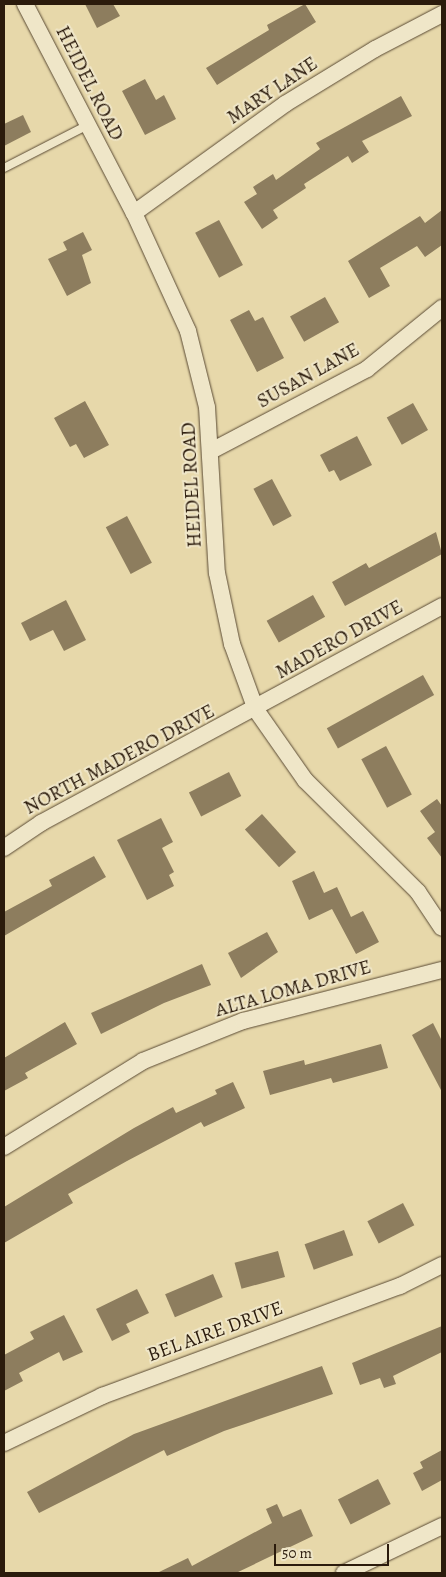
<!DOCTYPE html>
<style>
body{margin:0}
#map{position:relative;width:446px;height:1577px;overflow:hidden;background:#e7d8aa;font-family:Alegreya,serif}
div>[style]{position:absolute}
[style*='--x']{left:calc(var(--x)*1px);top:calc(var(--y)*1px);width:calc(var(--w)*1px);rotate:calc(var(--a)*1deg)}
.building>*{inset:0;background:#8d7d5e;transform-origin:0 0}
.roads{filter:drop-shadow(0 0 1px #5a4a34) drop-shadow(0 0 1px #5a4a34)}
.lane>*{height:8px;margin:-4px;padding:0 4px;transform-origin:4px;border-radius:4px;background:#efe6c8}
.street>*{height:16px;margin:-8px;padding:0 8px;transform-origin:8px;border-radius:8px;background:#efe6c8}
span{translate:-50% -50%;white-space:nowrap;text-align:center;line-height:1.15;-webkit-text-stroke:4px #efe6c8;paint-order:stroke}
.street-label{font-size:20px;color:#2b1b0c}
.frame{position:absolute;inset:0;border:5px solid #2b1b0c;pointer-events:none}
.scale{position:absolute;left:274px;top:1544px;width:115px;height:22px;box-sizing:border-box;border:2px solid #2b1b0c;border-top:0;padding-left:6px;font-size:15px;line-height:18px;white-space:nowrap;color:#2b1b0c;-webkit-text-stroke:4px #efe6c8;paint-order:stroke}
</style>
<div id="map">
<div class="building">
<div style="clip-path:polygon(85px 4px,113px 4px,120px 16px,97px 28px)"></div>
<div style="clip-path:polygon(305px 4px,316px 22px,217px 85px,206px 68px,269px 30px,267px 25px)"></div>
<div style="clip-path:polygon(145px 79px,156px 100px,164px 95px,176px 119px,145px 135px,122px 91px)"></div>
<div style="clip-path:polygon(401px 96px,412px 116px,362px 141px,369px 152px,352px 163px,348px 156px,304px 184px,306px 188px,273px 210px,278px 218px,262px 229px,244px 202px,257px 194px,253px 187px,273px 174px,276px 180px,320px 149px,316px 143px)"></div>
<div style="clip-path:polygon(23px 115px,31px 132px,4px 146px,4px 124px)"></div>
<div style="clip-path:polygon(442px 210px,442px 245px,425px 257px,417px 246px,380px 268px,390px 286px,369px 298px,348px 261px,420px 216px,425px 223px)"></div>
<div style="left:219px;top:220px;width:51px;height:27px;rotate:62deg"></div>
<div style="clip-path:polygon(83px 232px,92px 250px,82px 255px,91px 283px,67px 296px,48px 259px,67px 250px,63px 242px)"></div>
<div style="left:325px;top:297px;width:29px;height:40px;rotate:61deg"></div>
<div style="clip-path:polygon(249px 310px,255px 321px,263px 317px,284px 358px,257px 372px,230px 320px)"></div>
<div style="clip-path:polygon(85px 401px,109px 445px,84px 458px,76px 444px,70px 447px,54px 418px)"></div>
<div style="left:413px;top:403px;width:31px;height:30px;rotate:61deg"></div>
<div style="clip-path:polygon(357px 436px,372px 465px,340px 481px,334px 470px,329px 472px,320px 455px)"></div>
<div style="left:272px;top:479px;width:42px;height:21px;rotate:62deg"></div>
<div style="left:127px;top:516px;width:53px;height:24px;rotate:62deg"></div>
<div style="clip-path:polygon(436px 532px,442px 554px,345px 606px,332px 582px,366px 563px,369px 568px)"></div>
<div style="left:313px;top:595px;width:25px;height:53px;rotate:61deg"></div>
<div style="clip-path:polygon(66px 600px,86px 640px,64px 651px,53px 630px,30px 641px,21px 623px)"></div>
<div style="left:423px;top:675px;width:23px;height:110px;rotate:61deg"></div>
<div style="left:386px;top:746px;width:55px;height:28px;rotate:62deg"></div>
<div style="left:229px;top:772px;width:27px;height:45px;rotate:63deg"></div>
<div style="clip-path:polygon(437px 799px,442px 806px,442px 858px,427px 838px,435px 832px,420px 811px)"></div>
<div style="left:262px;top:814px;width:51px;height:23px;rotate:48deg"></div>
<div style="clip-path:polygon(161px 818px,173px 842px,162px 848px,174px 872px,169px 875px,174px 886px,147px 900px,117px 840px)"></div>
<div style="clip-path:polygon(94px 856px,106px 877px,4px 936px,4px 912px,52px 886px,49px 880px)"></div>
<div style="clip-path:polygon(314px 871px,324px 893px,337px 887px,351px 917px,363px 911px,379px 942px,356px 954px,332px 909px,309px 920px,292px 881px)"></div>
<div style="clip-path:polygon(267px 932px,278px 952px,241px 978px,228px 953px)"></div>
<div style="clip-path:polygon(202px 964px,211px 985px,164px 1003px,101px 1034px,91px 1013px)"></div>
<div style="clip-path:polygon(65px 1022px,77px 1044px,25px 1073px,28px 1078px,4px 1091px,4px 1058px)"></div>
<div style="clip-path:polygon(433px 1023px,442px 1041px,442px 1092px,412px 1035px)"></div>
<div style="clip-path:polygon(381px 1044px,388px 1068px,333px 1083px,331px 1078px,270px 1095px,263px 1071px,304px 1060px,305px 1065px)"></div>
<div style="clip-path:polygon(233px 1082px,245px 1108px,204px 1127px,201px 1122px,127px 1161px,68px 1194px,73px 1203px,4px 1243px,4px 1207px,134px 1128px,173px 1107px,176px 1113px,217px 1094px,215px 1090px)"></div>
<div style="left:403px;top:1203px;width:25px;height:40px;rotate:63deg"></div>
<div style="left:344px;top:1230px;width:27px;height:42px;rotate:70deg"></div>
<div style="left:278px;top:1251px;width:27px;height:45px;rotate:75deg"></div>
<div style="left:213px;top:1274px;width:25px;height:52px;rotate:67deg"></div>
<div style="clip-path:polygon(137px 1289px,149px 1313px,126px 1324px,130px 1332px,112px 1341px,96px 1309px)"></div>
<div style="clip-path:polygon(64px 1315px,83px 1352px,63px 1361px,59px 1352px,19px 1373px,23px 1381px,4px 1391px,4px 1355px,34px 1339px,30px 1332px)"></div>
<div style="clip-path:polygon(442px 1326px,442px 1352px,393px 1376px,396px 1384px,384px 1388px,380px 1378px,360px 1385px,352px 1363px)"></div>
<div style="clip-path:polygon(322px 1366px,333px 1394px,224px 1431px,167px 1456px,164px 1450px,39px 1513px,27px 1492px,134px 1434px)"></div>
<div style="clip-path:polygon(442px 1450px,442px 1480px,422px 1491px,413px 1473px,423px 1468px,420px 1462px)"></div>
<div style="left:378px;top:1479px;width:28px;height:45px;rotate:63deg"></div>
<div style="clip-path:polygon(277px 1504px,283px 1517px,301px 1509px,313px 1536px,236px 1573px,157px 1573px,188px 1558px,192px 1566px,272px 1523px,266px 1509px)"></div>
</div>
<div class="roads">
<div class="lane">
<div style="--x:4;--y:168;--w:94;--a:-27.1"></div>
</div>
<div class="street">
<div style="--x:25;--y:4;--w:236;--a:62.5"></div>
<div style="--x:134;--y:213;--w:130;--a:65.4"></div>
<div style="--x:188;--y:331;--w:78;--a:76"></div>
<div style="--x:207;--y:407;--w:166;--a:86.6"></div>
<div style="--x:217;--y:573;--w:73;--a:78.1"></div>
<div style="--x:232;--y:644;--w:70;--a:70"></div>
<div style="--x:256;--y:710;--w:85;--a:55"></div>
<div style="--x:305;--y:780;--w:159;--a:44.7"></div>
<div style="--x:418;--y:892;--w:43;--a:56.3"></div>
<div style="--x:134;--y:213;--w:186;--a:-35.8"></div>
<div style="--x:285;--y:104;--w:105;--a:-31.4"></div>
<div style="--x:375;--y:49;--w:76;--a:-27.6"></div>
<div style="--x:211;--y:451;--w:176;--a:-27.7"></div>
<div style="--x:367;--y:369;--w:97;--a:-39.1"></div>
<div style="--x:4;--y:848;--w:45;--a:-34"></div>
<div style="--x:41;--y:823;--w:456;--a:-28.4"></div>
<div style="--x:4;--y:1147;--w:163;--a:-31.7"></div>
<div style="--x:143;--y:1061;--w:108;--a:-21.8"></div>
<div style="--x:243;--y:1021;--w:205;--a:-14.4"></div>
<div style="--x:4;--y:1443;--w:109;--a:-25.6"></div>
<div style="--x:102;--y:1396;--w:318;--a:-20.3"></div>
<div style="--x:400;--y:1286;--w:47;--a:-26.6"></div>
<div style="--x:344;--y:1573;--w:109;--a:-25.6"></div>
</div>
</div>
<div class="street-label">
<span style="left:90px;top:83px;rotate:63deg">HEIDEL ROAD</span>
<span style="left:272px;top:90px;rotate:-34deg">MARY LANE</span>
<span style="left:308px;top:375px;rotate:-29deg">SUSAN LANE</span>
<span style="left:191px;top:485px;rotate:-93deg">HEIDEL ROAD</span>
<span style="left:339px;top:639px;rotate:-29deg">MADERO DRIVE</span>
<span style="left:119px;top:759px;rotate:-28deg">NORTH MADERO DRIVE</span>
<span style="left:293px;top:988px;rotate:-16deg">ALTA LOMA DRIVE</span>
<span style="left:215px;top:1331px;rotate:-20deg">BEL AIRE DRIVE</span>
</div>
<div class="frame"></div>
<div class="scale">50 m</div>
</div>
